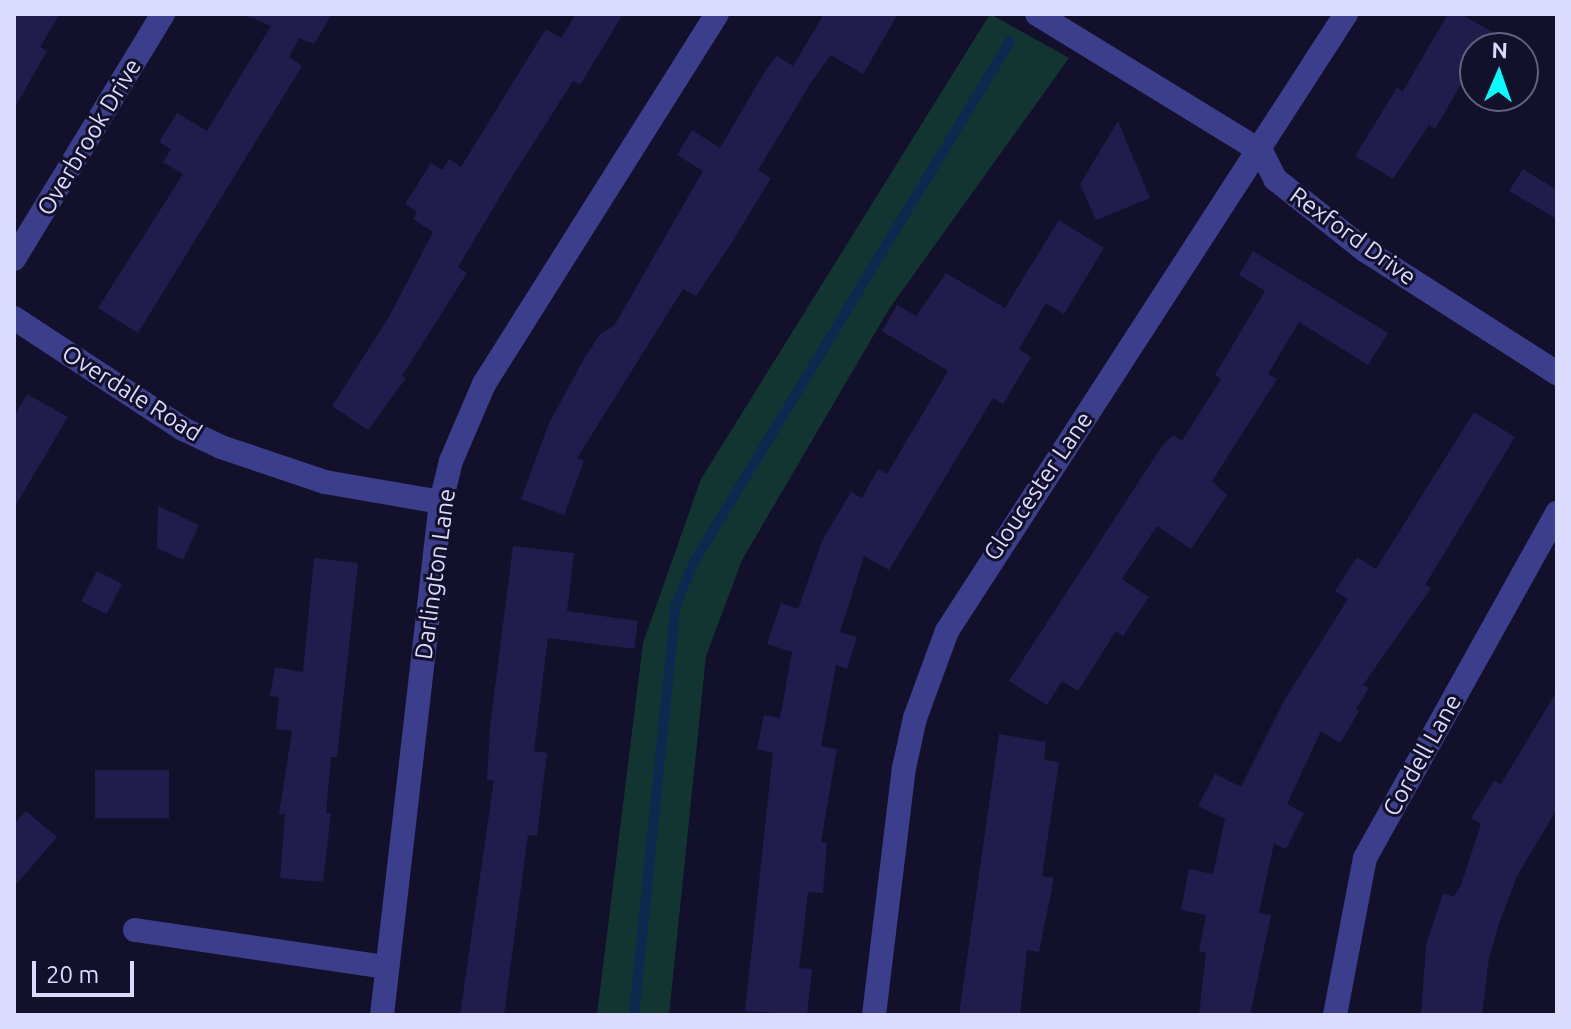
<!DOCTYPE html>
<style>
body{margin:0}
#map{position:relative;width:1571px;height:1029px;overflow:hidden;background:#13102b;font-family:Ubuntu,sans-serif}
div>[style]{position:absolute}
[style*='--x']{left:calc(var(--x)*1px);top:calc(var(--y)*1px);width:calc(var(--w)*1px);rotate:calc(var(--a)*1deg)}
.green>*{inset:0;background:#133531}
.stream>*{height:10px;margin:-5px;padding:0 5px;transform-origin:5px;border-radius:5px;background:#0c2a4f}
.building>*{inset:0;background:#211c4c;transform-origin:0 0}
.minor>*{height:24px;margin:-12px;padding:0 12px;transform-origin:12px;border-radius:12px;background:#3b3f8b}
span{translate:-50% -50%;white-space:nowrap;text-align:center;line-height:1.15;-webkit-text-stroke:6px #13102b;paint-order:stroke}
.street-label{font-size:24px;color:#dbdaff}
.frame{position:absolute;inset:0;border:16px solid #dbdaff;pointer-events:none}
.north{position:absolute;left:1459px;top:32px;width:80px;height:80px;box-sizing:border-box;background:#13102b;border:2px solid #636180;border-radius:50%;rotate:2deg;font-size:22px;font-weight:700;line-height:32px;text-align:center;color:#dbdaff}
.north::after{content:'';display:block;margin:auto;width:28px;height:36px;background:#06fdff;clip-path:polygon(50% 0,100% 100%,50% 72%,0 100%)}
.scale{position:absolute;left:32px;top:961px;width:102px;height:36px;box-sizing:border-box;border:4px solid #dbdaff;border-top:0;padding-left:10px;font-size:24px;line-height:28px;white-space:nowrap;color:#dbdaff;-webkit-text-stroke:6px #13102b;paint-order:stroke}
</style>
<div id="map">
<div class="green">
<div style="clip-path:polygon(990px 14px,1069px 58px,889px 309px,742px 560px,706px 656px,669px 1015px,597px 1015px,643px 643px,701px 479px)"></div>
</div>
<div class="stream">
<div style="--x:634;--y:1015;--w:413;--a:-84.2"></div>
<div style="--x:676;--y:604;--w:46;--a:-66.8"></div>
<div style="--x:694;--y:562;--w:609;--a:-58.76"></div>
</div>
<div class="building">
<div style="clip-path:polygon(14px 14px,60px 14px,40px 47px,47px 51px,14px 109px)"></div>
<div style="clip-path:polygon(243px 14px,332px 14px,314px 44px,299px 38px,289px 57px,302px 66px,138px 333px,98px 308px,183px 174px,163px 162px,171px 149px,159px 142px,177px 113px,207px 131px,271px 26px)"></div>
<div style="clip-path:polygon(576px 14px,623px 14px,580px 85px,573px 81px,510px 180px,458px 267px,467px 273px,402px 376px,406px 378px,368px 430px,332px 406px,389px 317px,433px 232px,413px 219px,417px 212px,405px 204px,431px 163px,442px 170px,449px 159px,461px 167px,546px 29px,561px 38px)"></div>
<div style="clip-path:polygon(824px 14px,898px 14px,863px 74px,831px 55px,812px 81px,758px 170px,771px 178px,729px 247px,696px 296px,683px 289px,577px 458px,584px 461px,564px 515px,521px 499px,549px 423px,584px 359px,600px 334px,614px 326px,703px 171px,677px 155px,692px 130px,720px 148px,767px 68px,777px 56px,793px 66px)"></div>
<div style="clip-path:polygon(1448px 14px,1461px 14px,1492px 32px,1482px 48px,1475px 48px,1475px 60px,1435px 129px,1429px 125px,1393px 179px,1355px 156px,1397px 88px,1403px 91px)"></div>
<div style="clip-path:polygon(1118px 121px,1150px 198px,1096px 220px,1080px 184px)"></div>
<div style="clip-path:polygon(1523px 169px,1557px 190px,1557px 219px,1509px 191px)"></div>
<div style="clip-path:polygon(1059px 220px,1104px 248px,1064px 314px,1046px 303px,1019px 349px,1031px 357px,1003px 404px,993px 398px,889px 570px,864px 556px,840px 632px,857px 637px,847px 669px,836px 665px,821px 746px,837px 749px,821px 842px,827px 843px,823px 893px,808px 892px,804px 928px,799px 968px,812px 969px,807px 1015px,745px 1011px,773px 753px,757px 749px,764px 715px,780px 718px,792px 652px,767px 644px,781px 603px,798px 609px,822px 541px,851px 492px,862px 498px,878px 469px,887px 474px,948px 371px,882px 331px,897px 305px,916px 316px,946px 273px,1005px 308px)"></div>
<div style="clip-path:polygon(1253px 251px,1388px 333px,1368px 365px,1299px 322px,1268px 374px,1277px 379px,1212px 481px,1227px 495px,1191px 549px,1157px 526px,1122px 579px,1149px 597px,1123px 636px,1116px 631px,1078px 691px,1062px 681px,1047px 705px,1009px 681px,1162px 446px,1173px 435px,1182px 441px,1221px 379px,1215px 375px,1265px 291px,1239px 275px)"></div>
<div style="clip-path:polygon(27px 394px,68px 417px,14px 508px,14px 417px)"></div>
<div style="clip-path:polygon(1474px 412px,1515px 437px,1425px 585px,1431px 588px,1363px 685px,1369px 688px,1356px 709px,1359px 711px,1340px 743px,1321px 731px,1287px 804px,1304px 813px,1286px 849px,1274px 843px,1259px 913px,1271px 915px,1250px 1015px,1199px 1015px,1206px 953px,1199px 951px,1206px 915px,1181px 910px,1189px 869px,1213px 874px,1225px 819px,1198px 806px,1215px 774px,1241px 787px,1285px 699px,1348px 599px,1335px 591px,1357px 557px,1376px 569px)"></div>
<div style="clip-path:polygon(158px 506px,199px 525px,183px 560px,157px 548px)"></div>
<div style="clip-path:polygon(513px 546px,574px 553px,567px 611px,638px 621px,634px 649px,548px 638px,534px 751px,547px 753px,537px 836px,528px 835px,504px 1015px,460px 1015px,494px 780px,487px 780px,490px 727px)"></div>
<div style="clip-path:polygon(314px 558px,358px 563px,337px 757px,331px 757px,326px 813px,331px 813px,323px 882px,280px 878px,285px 814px,279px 814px,292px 731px,276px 729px,279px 697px,270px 696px,275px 667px,303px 672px)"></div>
<div style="left:97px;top:571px;width:28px;height:34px;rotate:27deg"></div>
<div style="clip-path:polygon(1557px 691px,1557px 809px,1517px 876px,1499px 924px,1489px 958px,1482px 1015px,1421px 1015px,1426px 945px,1443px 893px,1454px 897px,1461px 885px,1481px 824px,1471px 818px,1494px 781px,1501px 784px)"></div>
<div style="clip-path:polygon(999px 734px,1046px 742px,1044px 760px,1059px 762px,1042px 876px,1054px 878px,1039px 952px,1027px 950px,1020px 1015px,959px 1015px)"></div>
<div style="left:169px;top:770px;width:48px;height:74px;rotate:90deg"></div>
<div style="clip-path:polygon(26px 811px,57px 837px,14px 887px,14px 824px)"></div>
</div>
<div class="minor">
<div style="--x:1037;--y:14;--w:263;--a:31.5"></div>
<div style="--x:1261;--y:151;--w:31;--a:63"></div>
<div style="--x:1275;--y:179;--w:116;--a:38.4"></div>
<div style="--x:1366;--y:251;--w:227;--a:32.6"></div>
<div style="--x:14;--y:259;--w:287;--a:-58.7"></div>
<div style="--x:14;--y:318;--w:202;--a:33.3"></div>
<div style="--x:183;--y:429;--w:42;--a:25.3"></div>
<div style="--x:221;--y:447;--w:110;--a:18.6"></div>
<div style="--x:325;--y:482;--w:118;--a:9.8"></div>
<div style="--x:135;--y:930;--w:255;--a:8.4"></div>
<div style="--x:382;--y:1015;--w:516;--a:-83.44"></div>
<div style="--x:441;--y:502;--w:42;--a:-76.3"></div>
<div style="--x:451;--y:461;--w:84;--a:-66.8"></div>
<div style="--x:484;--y:384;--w:437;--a:-57.8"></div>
<div style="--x:874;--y:1015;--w:249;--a:-83.1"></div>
<div style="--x:904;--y:768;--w:51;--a:-77.6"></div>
<div style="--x:915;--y:718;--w:93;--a:-69.8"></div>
<div style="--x:947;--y:631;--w:735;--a:-57.11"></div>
<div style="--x:1335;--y:1015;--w:160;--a:-79.2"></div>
<div style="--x:1365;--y:858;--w:395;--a:-60.9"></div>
</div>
<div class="street-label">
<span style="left:89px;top:137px;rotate:-59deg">Overbrook Drive</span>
<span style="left:1353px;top:236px;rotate:36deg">Rexford Drive</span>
<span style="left:132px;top:393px;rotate:32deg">Overdale Road</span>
<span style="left:1038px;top:486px;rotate:-56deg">Gloucester Lane</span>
<span style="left:435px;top:574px;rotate:-82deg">Darlington Lane</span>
<span style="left:1422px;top:755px;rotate:-61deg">Cordell Lane</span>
</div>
<div class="frame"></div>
<div class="north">N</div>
<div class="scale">20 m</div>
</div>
